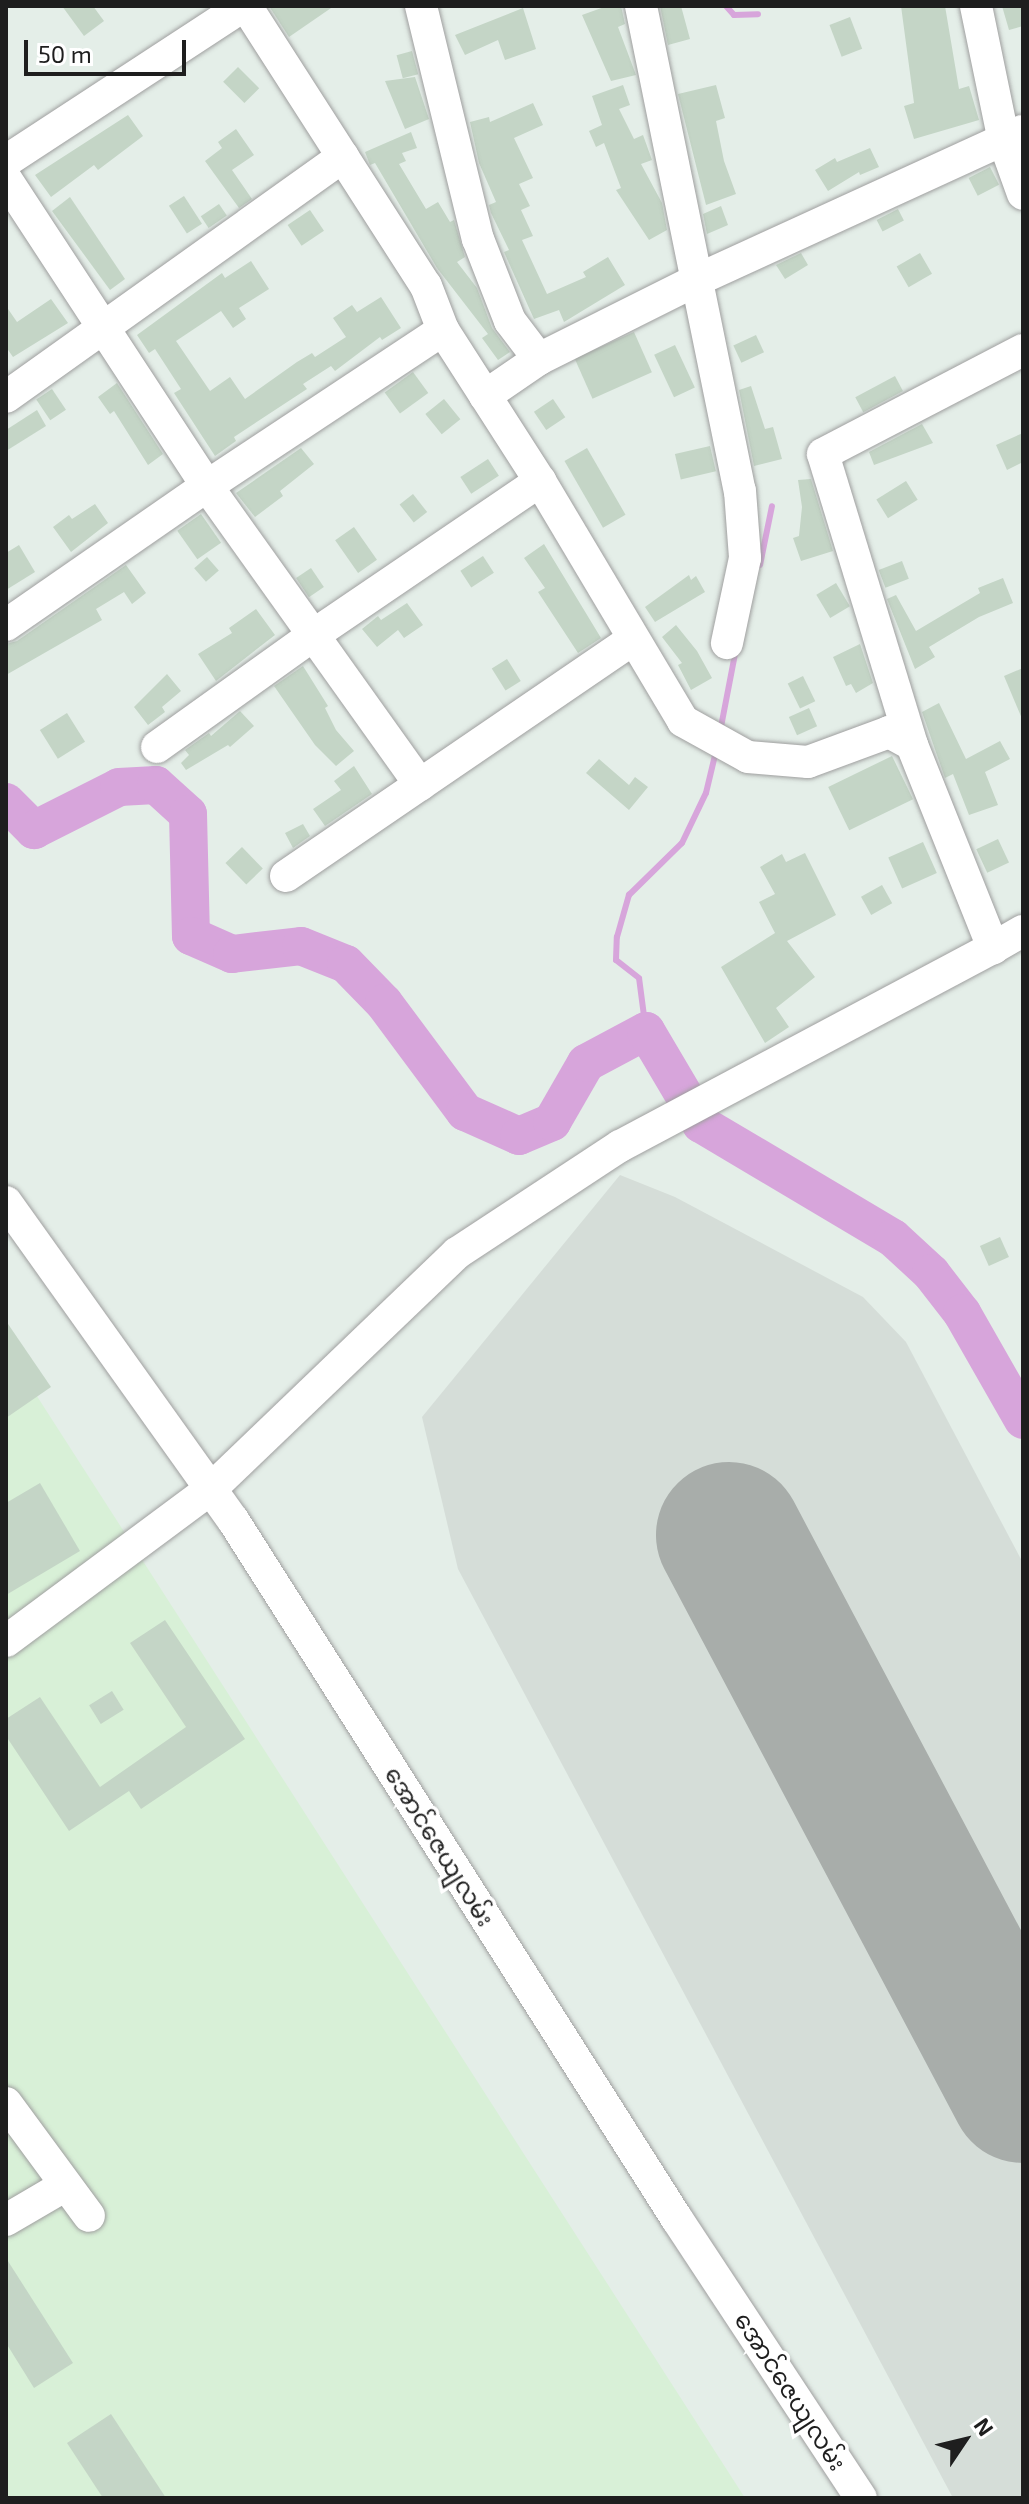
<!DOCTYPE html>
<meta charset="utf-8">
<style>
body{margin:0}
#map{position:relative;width:1029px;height:2504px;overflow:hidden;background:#e4eee8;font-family:"Exo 2","Noto Sans Myanmar",sans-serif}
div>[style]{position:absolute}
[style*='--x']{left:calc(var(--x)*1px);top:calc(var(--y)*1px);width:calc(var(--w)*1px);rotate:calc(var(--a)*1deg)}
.military>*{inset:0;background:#d8f0d7}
.airport>*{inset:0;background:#d5ddd8}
.stream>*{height:6px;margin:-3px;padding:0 3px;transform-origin:3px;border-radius:3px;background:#d7a5db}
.river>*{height:38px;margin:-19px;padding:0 19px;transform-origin:19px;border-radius:19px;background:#d7a5db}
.runway>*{height:146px;margin:-73px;padding:0 73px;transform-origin:73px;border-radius:73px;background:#a8adaa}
.building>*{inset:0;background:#c4d5c6;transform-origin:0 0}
.roads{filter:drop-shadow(0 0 2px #9f9f9f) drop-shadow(0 0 2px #9f9f9f)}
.minor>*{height:32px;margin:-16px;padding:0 16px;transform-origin:16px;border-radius:16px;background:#fff}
span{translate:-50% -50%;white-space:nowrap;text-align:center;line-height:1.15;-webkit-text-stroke:7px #fff;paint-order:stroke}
.street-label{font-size:24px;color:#1e1e1e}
.frame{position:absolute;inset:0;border:8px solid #1e1e1e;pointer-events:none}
.north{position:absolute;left:925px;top:2400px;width:80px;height:80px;-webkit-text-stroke:6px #fff;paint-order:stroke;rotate:55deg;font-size:22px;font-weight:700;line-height:32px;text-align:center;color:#1e1e1e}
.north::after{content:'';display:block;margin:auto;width:28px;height:36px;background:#1e1e1e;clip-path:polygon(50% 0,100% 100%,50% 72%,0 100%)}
.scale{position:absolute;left:24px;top:40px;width:162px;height:36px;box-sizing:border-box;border:4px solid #1e1e1e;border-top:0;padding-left:10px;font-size:24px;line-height:28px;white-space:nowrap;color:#1e1e1e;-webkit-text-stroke:6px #fff;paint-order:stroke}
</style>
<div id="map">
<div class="military">
<div style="clip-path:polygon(6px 1348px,745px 2498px,6px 2498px)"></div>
</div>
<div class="airport">
<div style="clip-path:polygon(620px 1175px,675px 1197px,863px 1297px,906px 1342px,1023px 1563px,1023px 2498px,953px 2498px,458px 1569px,422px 1417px)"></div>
</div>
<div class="stream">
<div style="--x:726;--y:6;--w:12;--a:48"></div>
<div style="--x:734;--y:15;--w:24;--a:-2"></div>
<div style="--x:760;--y:565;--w:60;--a:-78.5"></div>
<div style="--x:720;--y:732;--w:85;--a:-79.1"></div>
<div style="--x:646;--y:1031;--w:53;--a:-97.5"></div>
<div style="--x:639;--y:978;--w:29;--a:-142"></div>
<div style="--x:616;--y:960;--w:23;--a:-88"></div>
<div style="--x:617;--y:937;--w:44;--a:-74.1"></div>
<div style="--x:629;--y:895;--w:74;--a:-44.5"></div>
<div style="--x:682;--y:843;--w:55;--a:-64.4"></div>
<div style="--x:706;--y:793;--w:43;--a:-76.6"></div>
</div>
<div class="river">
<div style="--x:6;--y:802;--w:40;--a:45"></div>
<div style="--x:34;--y:830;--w:95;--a:-26.8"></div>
<div style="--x:119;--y:787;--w:37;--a:-3"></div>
<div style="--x:156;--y:785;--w:43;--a:42.2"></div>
<div style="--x:188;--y:814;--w:122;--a:88.6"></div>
<div style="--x:191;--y:936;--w:45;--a:23.7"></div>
<div style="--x:232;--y:954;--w:69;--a:-6.6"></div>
<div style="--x:301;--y:946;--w:48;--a:21.8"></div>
<div style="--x:346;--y:964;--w:54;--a:45.7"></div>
<div style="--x:384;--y:1003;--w:136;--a:53.4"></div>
<div style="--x:465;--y:1112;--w:59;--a:24"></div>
<div style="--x:519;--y:1136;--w:36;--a:-23"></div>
<div style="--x:552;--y:1122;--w:68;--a:-60"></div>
<div style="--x:586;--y:1063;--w:68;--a:-28.1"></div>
<div style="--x:646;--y:1031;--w:108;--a:59.4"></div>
<div style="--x:701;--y:1124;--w:223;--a:30.7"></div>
<div style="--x:893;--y:1238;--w:52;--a:42.6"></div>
<div style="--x:931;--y:1273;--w:51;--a:52.2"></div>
<div style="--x:962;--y:1313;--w:123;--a:60.3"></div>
</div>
<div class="runway">
<div style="--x:729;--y:1535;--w:628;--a:62.09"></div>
</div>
<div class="building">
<div style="clip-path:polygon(62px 6px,93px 6px,104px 21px,84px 36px)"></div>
<div style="clip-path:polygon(269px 6px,334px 6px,289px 37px)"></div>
<div style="clip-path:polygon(607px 6px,621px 6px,625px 24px,618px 27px,636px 75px,611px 81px,582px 15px)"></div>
<div style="clip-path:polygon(660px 6px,681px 6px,690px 39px,668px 45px)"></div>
<div style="clip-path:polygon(901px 6px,945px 6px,959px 89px,969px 86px,979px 120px,914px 139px,904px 106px,914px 103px)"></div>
<div style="clip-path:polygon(1002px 6px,1023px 6px,1023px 26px,1009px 30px)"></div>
<div style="clip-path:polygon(523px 8px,536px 49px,505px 60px,498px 40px,465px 55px,455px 35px)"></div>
<div style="left:850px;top:17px;width:34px;height:22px;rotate:69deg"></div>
<div style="left:412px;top:51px;width:24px;height:16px;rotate:75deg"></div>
<div style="left:238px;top:67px;width:30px;height:21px;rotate:45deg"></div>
<div style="clip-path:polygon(415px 77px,429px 119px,405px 129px,385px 81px)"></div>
<div style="clip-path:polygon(623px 85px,630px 105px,619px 109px,634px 139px,643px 135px,652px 160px,641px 164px,662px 203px,667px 230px,649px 240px,616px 190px,621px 188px,604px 143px,596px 147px,589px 131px,602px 125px,592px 96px)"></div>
<div style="clip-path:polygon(716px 85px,725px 118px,716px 121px,724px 161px,736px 194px,706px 205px,678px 94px)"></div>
<div style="clip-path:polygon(533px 103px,543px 125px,514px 138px,533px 178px,519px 184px,530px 206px,521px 210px,533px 236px,522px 240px,547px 294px,586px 277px,583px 272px,608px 257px,625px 285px,564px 322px,559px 310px,534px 319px,504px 252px,509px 250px,491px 213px,489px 205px,496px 202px,479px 163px,470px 122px,489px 117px,490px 122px)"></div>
<div style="clip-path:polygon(128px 115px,143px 136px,98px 170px,94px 165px,51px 197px,35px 175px)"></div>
<div style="clip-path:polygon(236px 129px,254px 155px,232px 170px,252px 199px,239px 208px,205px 161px,222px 148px,218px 142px)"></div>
<div style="clip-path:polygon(411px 132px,417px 148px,402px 153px,406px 161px,399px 164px,426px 209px,438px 202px,450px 222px,454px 220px,465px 257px,457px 262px,477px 288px,492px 328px,510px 352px,498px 360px,482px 338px,488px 334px,437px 268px,375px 163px,370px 165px,365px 152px)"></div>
<div style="clip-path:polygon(870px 148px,879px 167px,860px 175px,859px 172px,828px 191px,815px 170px,835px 158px,837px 162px)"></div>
<div style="left:990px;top:167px;width:20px;height:24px;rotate:63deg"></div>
<div style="left:184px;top:196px;width:33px;height:18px;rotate:57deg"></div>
<div style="clip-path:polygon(70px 197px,125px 279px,110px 290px,52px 211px)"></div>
<div style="left:219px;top:204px;width:14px;height:22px;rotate:56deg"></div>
<div style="clip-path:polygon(721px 206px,728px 225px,707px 234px,703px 214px)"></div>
<div style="left:898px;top:209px;width:13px;height:24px;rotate:63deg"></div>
<div style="left:310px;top:210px;width:25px;height:27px;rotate:56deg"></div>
<div style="clip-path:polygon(801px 253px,808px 265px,785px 279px,776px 265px)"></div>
<div style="left:920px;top:253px;width:24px;height:27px;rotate:60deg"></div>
<div style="clip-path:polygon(251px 261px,269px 289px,239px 308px,246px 319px,233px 328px,221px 311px,176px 341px,210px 391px,230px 377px,245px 399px,297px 362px,312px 353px,315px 357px,346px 337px,333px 318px,352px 305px,357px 312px,381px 297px,401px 328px,382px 340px,380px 337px,335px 371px,331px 366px,303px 384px,307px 389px,234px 437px,236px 441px,215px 456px,174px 393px,181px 389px,155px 349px,149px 353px,137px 335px,222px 273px,225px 278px)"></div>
<div style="clip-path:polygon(51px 299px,68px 323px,13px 357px,6px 347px,6px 306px,17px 322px)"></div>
<div style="left:634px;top:332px;width:44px;height:65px;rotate:66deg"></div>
<div style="left:756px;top:335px;width:19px;height:25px;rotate:65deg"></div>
<div style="left:675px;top:345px;width:47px;height:23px;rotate:65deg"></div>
<div style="left:413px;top:372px;width:26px;height:35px;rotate:54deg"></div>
<div style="left:895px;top:376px;width:17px;height:45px;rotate:62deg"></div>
<div style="clip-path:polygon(117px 383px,163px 454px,148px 465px,114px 411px,110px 414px,98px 397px)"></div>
<div style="clip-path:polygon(751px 386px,765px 429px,773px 427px,782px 459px,754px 466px,739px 390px)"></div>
<div style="left:52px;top:389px;width:25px;height:19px;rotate:56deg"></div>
<div style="left:444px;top:399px;width:26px;height:24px;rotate:51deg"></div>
<div style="left:553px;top:399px;width:22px;height:23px;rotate:56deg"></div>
<div style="clip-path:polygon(37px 410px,46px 426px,6px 451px,6px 430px)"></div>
<div style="clip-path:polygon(922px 424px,933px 443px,874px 465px,869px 452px)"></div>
<div style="clip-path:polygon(1023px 433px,1023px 462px,1007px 470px,996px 445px)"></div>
<div style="left:710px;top:446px;width:26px;height:36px;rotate:77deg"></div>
<div style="clip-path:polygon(301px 448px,314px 464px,280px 491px,283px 496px,255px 517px,236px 493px)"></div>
<div style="left:587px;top:448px;width:77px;height:26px;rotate:60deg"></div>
<div style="left:488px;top:459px;width:20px;height:33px;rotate:57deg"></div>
<div style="clip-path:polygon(811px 479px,833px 551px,801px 561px,793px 538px,799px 536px,802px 507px,798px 480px)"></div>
<div style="left:906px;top:481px;width:22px;height:35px;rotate:58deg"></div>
<div style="left:413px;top:494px;width:23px;height:17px;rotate:52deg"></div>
<div style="clip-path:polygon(95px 504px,108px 523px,71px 552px,53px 527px,69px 515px,72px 519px)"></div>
<div style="left:201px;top:514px;width:35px;height:29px;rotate:55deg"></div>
<div style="left:354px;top:527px;width:40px;height:23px;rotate:55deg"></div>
<div style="clip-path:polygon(544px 544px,601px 638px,578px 653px,538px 592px,545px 588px,524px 558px)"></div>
<div style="clip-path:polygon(19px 545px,35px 572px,6px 590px,6px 553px)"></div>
<div style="left:483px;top:556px;width:20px;height:27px;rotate:57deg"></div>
<div style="left:207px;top:557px;width:18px;height:17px;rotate:49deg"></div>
<div style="left:902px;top:561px;width:19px;height:25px;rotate:69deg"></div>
<div style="clip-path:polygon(126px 565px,146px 593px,132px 604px,124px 592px,96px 609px,102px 620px,6px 675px,6px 644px,17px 641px)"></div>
<div style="left:311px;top:568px;width:23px;height:18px;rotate:56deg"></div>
<div style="clip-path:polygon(689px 575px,691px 580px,696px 576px,705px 592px,655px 622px,645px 607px)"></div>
<div style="clip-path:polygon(1003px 578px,1013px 603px,979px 617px,929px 647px,935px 657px,915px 669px,887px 599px,896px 595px,916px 631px,980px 593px,978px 588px)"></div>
<div style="left:836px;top:583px;width:27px;height:23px;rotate:59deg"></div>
<div style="clip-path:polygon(407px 603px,423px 625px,404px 638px,398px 630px,377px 647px,362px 629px,378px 616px,381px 620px)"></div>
<div style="clip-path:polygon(256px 609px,275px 635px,216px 681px,198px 654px,232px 633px,229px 628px)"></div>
<div style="clip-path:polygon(676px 625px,697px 651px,712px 678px,691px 690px,678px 665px,682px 663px,662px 637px)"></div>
<div style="clip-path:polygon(860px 644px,873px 683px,856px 693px,851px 684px,846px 686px,833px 657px)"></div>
<div style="left:507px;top:659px;width:26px;height:18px;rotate:58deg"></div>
<div style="clip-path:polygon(303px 666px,328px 706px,325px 708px,336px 730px,354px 751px,336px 766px,315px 745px,274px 686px)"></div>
<div style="clip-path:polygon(1023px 668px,1023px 721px,1004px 676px)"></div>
<div style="clip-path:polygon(167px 674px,181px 691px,162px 707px,165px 712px,148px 725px,134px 707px)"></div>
<div style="left:803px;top:676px;width:28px;height:17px;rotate:64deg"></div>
<div style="clip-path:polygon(939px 703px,966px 759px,1000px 741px,1010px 759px,985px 772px,998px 805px,969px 815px,953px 774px,945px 778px,922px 712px)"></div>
<div style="left:809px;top:708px;width:20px;height:22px;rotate:66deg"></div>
<div style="clip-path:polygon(240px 711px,254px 726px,230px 747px,228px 745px,186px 770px,181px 763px,189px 755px,185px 750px,209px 733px,211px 736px)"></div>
<div style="left:67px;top:713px;width:34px;height:32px;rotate:58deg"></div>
<div style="left:892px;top:756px;width:48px;height:71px;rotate:64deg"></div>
<div style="clip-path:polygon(599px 759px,629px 785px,635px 777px,648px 787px,629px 810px,586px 773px)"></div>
<div style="clip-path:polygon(354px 766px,372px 794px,325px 826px,313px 809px,341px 790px,334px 781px)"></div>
<div style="clip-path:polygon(303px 824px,310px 836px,293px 848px,285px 833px)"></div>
<div style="left:998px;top:839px;width:26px;height:24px;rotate:65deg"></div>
<div style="left:923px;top:842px;width:34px;height:38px;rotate:66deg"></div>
<div style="left:242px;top:847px;width:30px;height:23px;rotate:46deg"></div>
<div style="clip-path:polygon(805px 853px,836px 915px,787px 941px,815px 977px,776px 1008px,789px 1027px,765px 1043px,721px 967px,775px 933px,759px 902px,775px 894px,760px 867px,782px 854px,786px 862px)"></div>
<div style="left:882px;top:885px;width:21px;height:24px;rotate:61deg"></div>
<div style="left:1000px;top:1237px;width:22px;height:22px;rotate:66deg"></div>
<div style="clip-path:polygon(6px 1321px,51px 1387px,6px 1418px)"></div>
<div style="clip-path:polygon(40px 1483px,80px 1551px,6px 1595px,6px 1503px)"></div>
<div style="clip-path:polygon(165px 1620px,245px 1739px,141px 1809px,129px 1791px,69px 1831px,6px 1736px,6px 1719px,40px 1697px,100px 1787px,186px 1727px,130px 1643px)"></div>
<div style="left:112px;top:1691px;width:22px;height:27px;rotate:58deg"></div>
<div style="clip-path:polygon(6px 2258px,73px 2363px,34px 2388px,6px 2343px)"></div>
<div style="clip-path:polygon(111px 2414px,166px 2498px,103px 2498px,67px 2443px)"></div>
</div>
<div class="roads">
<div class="minor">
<div style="--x:246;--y:6;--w:333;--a:57.3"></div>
<div style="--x:426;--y:286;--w:47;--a:68.9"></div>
<div style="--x:443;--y:330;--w:179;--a:57.3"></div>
<div style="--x:540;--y:481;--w:279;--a:59.2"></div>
<div style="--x:683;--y:721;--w:74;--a:29"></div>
<div style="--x:748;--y:757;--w:60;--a:4.8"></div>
<div style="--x:808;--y:762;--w:86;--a:-20.3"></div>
<div style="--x:889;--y:732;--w:26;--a:29"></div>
<div style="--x:912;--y:745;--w:219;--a:68.2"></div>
<div style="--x:993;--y:948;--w:34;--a:-30"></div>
<div style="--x:421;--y:6;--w:240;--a:76.3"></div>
<div style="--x:478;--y:239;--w:88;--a:68.7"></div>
<div style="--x:510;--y:321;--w:48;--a:52.7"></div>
<div style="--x:641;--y:6;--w:495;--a:78.5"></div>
<div style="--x:740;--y:491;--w:67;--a:85.7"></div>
<div style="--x:745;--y:558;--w:87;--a:102"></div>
<div style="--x:976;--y:6;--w:138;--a:78.3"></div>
<div style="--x:1004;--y:141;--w:56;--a:70.3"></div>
<div style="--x:6;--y:161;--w:283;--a:-33.2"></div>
<div style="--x:6;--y:179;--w:367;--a:56.8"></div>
<div style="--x:207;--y:486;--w:367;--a:54.5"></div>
<div style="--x:485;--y:396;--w:65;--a:-34.4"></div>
<div style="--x:539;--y:359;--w:177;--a:-26.6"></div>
<div style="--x:697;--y:280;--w:358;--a:-24.6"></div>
<div style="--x:6;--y:397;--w:414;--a:-35.5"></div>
<div style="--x:6;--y:625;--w:244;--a:-34.7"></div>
<div style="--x:207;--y:486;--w:283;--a:-33.5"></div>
<div style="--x:912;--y:745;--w:304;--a:-107"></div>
<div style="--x:823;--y:454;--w:225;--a:-27.5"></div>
<div style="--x:157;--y:747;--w:191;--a:-35.6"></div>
<div style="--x:312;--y:636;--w:276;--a:-34.2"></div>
<div style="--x:286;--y:876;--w:420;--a:-34.3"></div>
<div style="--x:6;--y:1202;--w:391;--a:54.5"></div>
<div style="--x:233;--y:1520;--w:828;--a:57.58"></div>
<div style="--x:677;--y:2219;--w:334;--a:56.6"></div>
<div style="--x:6;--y:1641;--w:255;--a:-36.6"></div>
<div style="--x:211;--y:1489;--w:341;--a:-43.8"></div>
<div style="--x:457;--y:1253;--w:195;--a:-33.3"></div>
<div style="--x:620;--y:1146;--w:422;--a:-28"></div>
<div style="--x:6;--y:2103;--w:140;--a:53.7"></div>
<div style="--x:6;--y:2220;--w:69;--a:-30.3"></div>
</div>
</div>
<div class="street-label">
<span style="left:440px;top:1846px;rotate:58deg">အောင်ဇေယျလမ်း</span>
<span style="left:791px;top:2391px;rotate:57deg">အောင်ဇေယျလမ်း</span>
</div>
<div class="frame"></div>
<div class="north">N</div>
<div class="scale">50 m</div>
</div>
